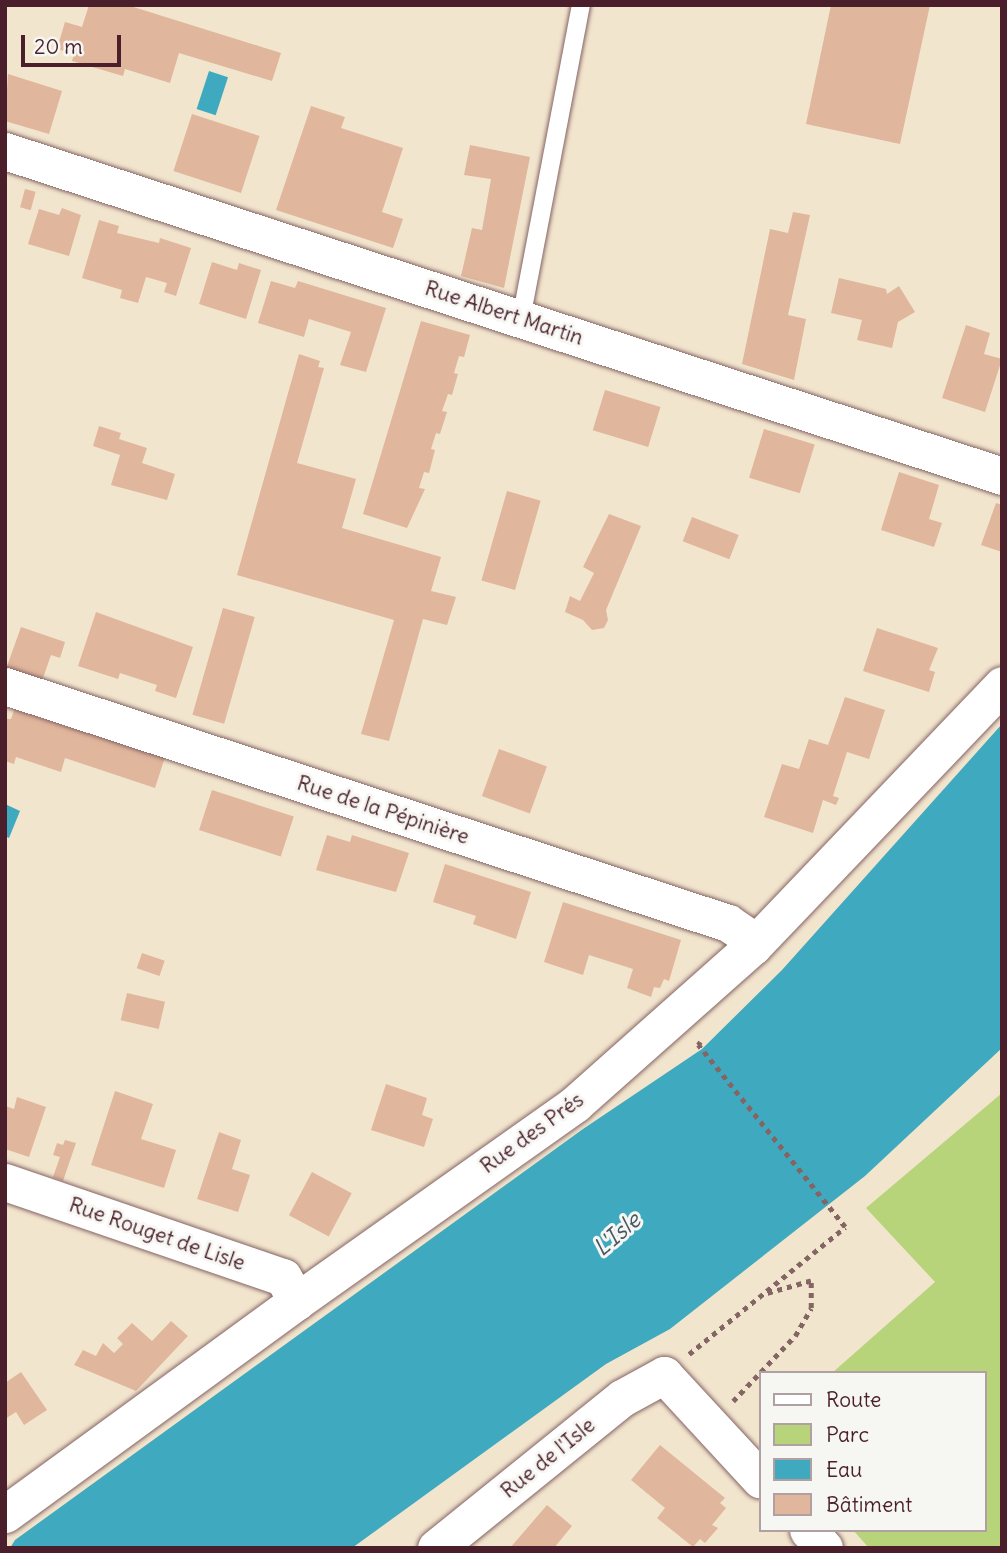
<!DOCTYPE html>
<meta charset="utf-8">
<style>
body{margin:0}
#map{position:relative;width:1007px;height:1553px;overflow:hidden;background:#f2e5ce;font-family:Delius,sans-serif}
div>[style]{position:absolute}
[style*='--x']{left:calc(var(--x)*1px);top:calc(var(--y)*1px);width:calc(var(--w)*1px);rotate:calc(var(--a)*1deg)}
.green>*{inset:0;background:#b7d47b}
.water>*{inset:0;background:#3faabf;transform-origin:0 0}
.building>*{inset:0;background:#e0b69c;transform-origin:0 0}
.path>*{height:4.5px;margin-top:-2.25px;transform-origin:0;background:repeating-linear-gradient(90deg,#856464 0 5px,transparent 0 10px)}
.roads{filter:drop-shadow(0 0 2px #856464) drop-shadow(0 0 2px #856464)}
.service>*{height:18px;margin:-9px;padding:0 9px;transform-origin:9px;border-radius:9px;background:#fff}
.minor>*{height:37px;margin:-18.5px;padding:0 18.5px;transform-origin:18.5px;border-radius:18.5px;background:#fff}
span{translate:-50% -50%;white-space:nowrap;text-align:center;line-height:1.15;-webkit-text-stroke:6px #f6f6f2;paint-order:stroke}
.street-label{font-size:21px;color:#4a1f2b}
.water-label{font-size:23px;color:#465766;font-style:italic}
.frame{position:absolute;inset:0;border:7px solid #4a1f2b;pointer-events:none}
.legend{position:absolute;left:759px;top:1371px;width:228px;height:161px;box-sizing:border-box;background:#f6f6f2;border:2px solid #b1a0a2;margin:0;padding:9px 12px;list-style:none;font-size:21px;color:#4a1f2b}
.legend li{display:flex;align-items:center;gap:14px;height:35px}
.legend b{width:35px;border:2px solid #b1a0a2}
.scale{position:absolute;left:21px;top:35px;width:100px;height:32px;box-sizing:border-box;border:4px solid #4a1f2b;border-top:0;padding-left:9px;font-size:21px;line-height:24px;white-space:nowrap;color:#4a1f2b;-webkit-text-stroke:5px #f6f6f2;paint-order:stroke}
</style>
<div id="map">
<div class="green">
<div style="clip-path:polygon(1002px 1093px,1002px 1548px,869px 1548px,853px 1530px,984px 1530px,984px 1373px,832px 1373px,935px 1282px,866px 1208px)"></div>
</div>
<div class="water">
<div style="left:209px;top:71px;width:20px;height:40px;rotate:18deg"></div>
<div style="clip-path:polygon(1002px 724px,1002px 1048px,865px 1176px,670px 1329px,606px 1364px,352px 1548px,10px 1548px,15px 1540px,583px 1129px,702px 1049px,782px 970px)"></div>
<div style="clip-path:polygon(5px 804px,20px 811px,9px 838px,5px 836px)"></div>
</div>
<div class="building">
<div style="clip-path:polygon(89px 5px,127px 5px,281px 53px,272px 81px,179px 53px,170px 83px,125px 69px,123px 76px,72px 61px,74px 54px,57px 49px,65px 22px,82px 27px)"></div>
<div style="clip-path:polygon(831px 5px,930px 5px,900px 144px,806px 124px)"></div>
<div style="clip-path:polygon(8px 74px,62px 91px,49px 134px,5px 121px)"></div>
<div style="clip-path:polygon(311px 106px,345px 117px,341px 128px,403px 148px,382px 212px,403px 219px,393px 248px,276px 210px)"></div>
<div style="left:192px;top:114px;width:71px;height:60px;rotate:18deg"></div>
<div style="clip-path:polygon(470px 145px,530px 157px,504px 288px,461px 276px,472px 228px,482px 230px,491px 179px,464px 175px)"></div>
<div style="left:25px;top:189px;width:11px;height:19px;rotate:15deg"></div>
<div style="clip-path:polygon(62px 208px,81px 215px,69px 256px,28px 244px,39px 209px,59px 215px)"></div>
<div style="clip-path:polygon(793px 212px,810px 215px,788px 315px,806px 319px,794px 380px,742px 364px,770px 229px,788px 233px)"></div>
<div style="clip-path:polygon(99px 220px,119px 226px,117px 233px,159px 243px,160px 238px,191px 248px,176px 296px,164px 292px,167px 283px,146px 277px,138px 303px,120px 298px,122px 290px,82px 278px)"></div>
<div style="clip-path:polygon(212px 262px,237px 270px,239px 263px,261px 270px,246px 319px,199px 304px)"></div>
<div style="clip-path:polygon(839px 278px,886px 289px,887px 294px,899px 286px,915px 312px,898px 322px,892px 348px,857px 340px,862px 320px,831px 313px)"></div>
<div style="clip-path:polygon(271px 281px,295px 288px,298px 281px,386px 308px,366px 372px,340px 365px,351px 332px,309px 319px,304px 337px,258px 323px)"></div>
<div style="clip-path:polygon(421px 321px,470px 335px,464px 357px,459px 356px,454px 373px,458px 374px,452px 395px,448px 394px,442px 411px,447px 412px,440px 434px,436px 433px,431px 449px,435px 450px,429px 473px,424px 472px,419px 488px,425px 489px,407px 528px,363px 514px)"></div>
<div style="clip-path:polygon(966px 325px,990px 333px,984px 354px,1002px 359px,985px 412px,942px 398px)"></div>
<div style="clip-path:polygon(299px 354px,320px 361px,318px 367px,324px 368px,297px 463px,356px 479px,342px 528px,441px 557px,431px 591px,456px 597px,447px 625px,423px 619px,389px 741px,361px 734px,394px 620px,237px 575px)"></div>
<div style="left:605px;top:390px;width:58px;height:42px;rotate:17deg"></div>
<div style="clip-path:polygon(99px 426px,121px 433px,119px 439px,147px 448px,142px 463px,175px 474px,167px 500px,111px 485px,120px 455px,93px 446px)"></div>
<div style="left:764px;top:429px;width:53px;height:51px;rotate:17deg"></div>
<div style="clip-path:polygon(899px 472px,939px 485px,929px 519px,942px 523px,934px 547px,881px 530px)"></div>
<div style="left:507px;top:491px;width:35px;height:93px;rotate:16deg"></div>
<div style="clip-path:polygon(996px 503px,1002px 505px,1002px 552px,981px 545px)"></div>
<div style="clip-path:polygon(609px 514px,641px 526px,606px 610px,608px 620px,604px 628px,592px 630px,583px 620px,565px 612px,570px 596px,580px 601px,594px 573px,583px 567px)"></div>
<div style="left:692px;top:517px;width:50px;height:26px;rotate:21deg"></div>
<div style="left:223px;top:608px;width:33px;height:111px;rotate:16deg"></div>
<div style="clip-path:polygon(96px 612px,193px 647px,176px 698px,155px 691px,157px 685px,120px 673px,118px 679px,78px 666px)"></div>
<div style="clip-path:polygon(21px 627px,65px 642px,60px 658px,51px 655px,42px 681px,6px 669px)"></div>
<div style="clip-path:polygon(877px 628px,938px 648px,929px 670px,935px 672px,929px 692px,863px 671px)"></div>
<div style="clip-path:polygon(845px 697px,885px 710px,869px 759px,847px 752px,833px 796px,839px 798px,836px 805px,823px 800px,813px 833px,764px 817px,782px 764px,799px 769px,809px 739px,828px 745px)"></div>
<div style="clip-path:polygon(15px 708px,168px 748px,155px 788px,65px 758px,61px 772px,16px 757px,14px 764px,5px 761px,5px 719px,11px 719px)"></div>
<div style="left:499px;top:749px;width:51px;height:50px;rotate:20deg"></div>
<div style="left:212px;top:790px;width:86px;height:42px;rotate:18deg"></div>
<div style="clip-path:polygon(327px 835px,350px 842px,352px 835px,409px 853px,396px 892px,316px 870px)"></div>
<div style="clip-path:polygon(445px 864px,531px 892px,516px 939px,473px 924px,476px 916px,433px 902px)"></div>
<div style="clip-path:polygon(563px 902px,681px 940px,669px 981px,664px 979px,660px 988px,654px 987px,651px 997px,627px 988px,633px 969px,589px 955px,583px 975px,544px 962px)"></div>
<div style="left:142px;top:953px;width:24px;height:16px;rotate:19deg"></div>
<div style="left:127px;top:993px;width:39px;height:28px;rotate:13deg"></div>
<div style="clip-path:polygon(386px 1084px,427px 1098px,422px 1115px,433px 1119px,424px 1147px,371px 1130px)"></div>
<div style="clip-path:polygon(115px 1091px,153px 1104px,141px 1139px,176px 1150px,164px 1188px,91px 1165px)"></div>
<div style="clip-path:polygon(17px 1097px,46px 1107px,29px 1157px,5px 1149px,5px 1106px,14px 1109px)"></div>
<div style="clip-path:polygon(219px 1132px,241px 1140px,232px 1169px,250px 1175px,238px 1212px,197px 1199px)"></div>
<div style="clip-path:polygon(65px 1140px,76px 1143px,63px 1181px,53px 1177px,60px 1157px,53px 1155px,57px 1143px,63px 1145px)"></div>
<div style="left:312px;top:1172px;width:45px;height:49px;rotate:28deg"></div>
<div style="clip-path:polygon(171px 1321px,188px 1336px,136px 1391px,74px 1365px,83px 1350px,96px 1356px,103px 1343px,114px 1353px,123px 1344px,117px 1338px,132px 1323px,152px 1341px)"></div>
<div style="clip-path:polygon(21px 1372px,47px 1410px,24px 1425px,16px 1412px,5px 1419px,5px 1383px)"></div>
<div style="clip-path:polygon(660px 1445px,725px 1498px,720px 1503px,726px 1508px,712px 1525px,718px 1528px,705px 1543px,700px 1539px,693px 1547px,657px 1518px,665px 1508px,631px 1480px)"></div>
<div style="clip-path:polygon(547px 1505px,572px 1526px,554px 1548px,510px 1548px)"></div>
</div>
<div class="path">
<div style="--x:689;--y:1354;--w:201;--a:-39.1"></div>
<div style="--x:845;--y:1227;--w:234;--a:-128.9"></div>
<div style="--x:698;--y:1045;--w:4;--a:-56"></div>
<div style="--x:733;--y:1401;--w:90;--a:-46.4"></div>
<div style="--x:795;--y:1336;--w:32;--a:-60"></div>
<div style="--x:811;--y:1308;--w:27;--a:-90"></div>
<div style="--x:811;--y:1281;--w:48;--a:164.2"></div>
</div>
<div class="roads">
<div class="service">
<div style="--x:521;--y:319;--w:320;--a:-79.2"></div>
</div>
<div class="minor">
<div style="--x:5;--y:151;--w:1049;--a:18.05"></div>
<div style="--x:5;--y:686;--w:761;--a:18.15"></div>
<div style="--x:728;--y:923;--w:25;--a:34"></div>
<div style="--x:749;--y:937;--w:10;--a:66"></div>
<div style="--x:5;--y:1182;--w:294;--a:18.9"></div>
<div style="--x:283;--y:1277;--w:28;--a:60"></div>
<div style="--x:5;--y:1514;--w:361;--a:-36.1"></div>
<div style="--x:297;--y:1301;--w:341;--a:-35.3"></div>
<div style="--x:575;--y:1104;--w:238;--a:-41.6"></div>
<div style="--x:753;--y:946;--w:361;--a:-46.3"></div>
<div style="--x:808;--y:1530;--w:24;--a:48"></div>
<div style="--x:436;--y:1548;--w:239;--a:-38.9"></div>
<div style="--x:622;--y:1398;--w:48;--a:-28.7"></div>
<div style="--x:664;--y:1375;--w:142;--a:47.3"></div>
</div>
</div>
<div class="street-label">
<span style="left:504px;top:313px;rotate:18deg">Rue Albert Martin</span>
<span style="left:383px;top:810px;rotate:18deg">Rue de la Pépinière</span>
<span style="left:532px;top:1133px;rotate:-36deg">Rue des Prés</span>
<span style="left:157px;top:1234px;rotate:19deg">Rue Rouget de Lisle</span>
<span style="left:548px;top:1458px;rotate:-39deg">Rue de l'Isle</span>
</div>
<div class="water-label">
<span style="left:617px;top:1234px;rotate:-41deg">L'Isle</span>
</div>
<div class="frame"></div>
<ul class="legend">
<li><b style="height:9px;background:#fff"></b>Route</li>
<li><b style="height:19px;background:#b7d47b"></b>Parc</li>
<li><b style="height:19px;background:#3faabf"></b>Eau</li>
<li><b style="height:19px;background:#e0b69c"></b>Bâtiment</li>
</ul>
<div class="scale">20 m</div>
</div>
